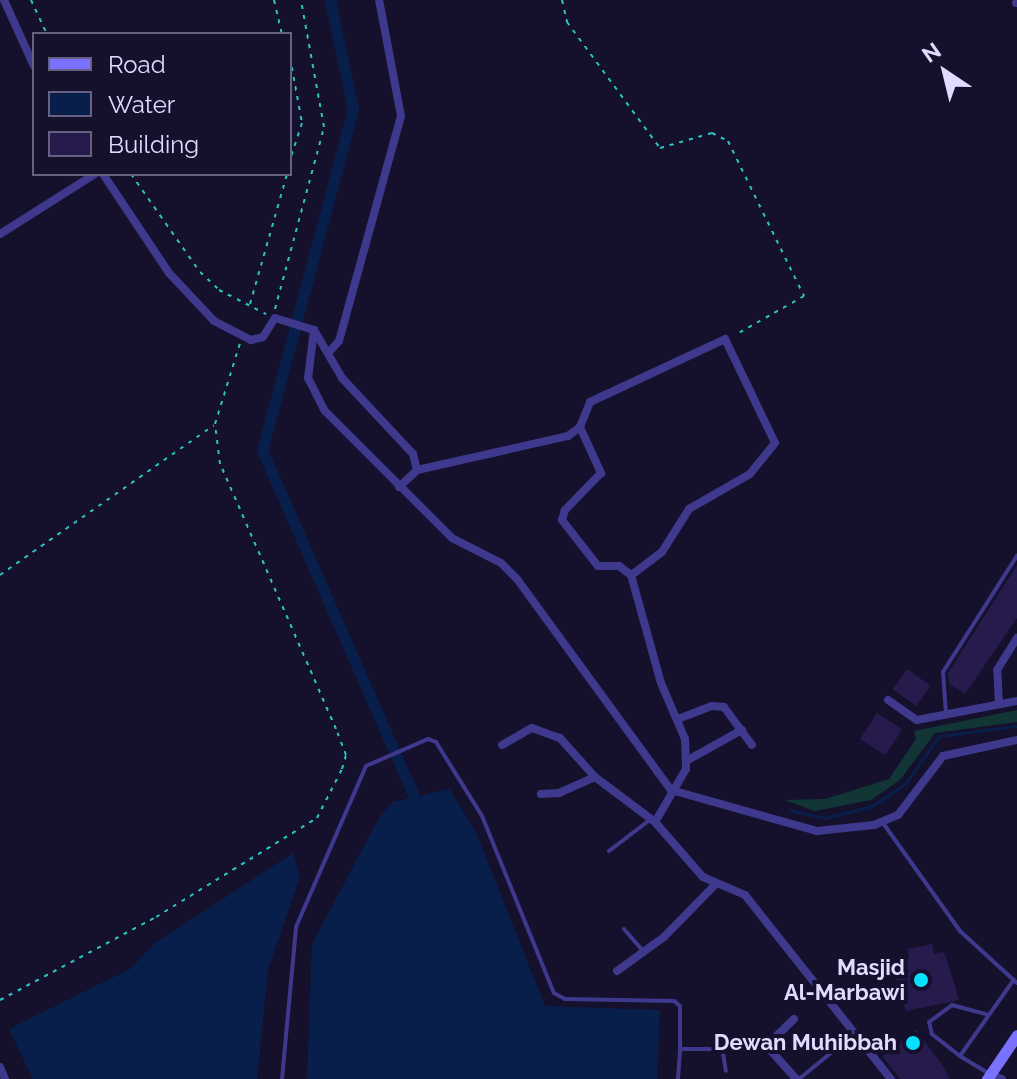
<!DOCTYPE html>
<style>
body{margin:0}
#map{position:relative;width:1017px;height:1079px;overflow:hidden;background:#15102c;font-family:Raleway,sans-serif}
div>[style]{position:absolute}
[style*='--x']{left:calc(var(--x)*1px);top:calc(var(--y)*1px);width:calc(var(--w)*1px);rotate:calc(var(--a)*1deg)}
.green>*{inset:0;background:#123636}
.water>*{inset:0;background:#081f4c}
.stream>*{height:3px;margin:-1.5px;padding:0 1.5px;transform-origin:1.5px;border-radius:1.5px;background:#081f4c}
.canal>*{height:11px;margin:-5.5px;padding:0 5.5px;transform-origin:5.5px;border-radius:5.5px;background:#081f4c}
.building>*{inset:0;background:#271b4e;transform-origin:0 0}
.path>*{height:2px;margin-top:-1px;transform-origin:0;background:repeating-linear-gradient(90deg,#2ac3be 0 4px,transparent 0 10px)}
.lane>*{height:4px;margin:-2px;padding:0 2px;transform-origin:2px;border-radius:2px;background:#3e398d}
.street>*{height:8px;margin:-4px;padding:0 4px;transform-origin:4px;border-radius:4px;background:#3e398d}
.secondary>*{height:11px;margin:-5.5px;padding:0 5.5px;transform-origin:5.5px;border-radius:5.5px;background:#7972ff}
.dots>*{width:22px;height:22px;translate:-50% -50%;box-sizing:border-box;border:4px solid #15102c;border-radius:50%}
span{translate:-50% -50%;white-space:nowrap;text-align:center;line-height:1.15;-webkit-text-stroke:8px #15102c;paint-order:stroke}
.poi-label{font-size:22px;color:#e0dbff;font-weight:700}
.right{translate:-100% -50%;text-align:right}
.legend{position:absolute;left:32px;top:32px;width:260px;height:144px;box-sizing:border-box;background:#15102c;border:2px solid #666180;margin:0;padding:10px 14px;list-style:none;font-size:24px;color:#e0dbff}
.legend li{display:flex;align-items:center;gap:16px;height:40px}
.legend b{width:40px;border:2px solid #666180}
.north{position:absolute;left:905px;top:32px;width:80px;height:80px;-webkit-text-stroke:6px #15102c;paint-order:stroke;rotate:325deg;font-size:22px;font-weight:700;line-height:32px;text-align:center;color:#e0dbff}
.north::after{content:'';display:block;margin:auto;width:28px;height:36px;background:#e0dbff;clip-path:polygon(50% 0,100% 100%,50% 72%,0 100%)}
</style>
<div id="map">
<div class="green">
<div style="clip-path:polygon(1017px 710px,1017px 722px,935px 733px,900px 780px,871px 800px,815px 811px,784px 800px,825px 799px,889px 779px,916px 739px,914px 731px)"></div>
</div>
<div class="water">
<div style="clip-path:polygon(449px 789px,475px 830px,545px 1006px,660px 1010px,657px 1079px,307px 1079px,312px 944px,380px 816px,393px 802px)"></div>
<div style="clip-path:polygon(293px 853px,300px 876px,268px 970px,257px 1079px,33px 1079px,9px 1029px,130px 969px,155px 943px)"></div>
</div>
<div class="stream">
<div style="--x:790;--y:810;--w:35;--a:13"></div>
<div style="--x:824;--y:818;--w:49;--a:-14"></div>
<div style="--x:872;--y:806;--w:40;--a:-34"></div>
<div style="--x:905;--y:784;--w:59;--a:-54.7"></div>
<div style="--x:939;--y:736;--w:79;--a:-7.3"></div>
</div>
<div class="canal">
<div style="--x:330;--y:0;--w:111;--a:78.1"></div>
<div style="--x:353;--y:109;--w:353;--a:104.9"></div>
<div style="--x:262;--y:450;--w:391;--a:66.3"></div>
</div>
<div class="building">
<div style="clip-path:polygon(1017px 565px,1017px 618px,965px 694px,949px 684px,948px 673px)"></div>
<div style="left:907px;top:669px;width:29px;height:25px;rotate:35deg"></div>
<div style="left:877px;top:713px;width:30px;height:31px;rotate:33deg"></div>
<div style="clip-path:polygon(932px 944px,934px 954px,943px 952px,946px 957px,959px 1000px,906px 1011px,892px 968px,909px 958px,907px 949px)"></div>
<div style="clip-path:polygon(916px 1030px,943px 1066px,950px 1079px,900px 1079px,882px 1056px)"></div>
</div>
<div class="path">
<div style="--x:31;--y:0;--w:38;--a:65"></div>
<div style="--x:274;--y:0;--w:35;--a:77"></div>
<div style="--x:562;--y:0;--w:23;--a:77"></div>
<div style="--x:567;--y:22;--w:157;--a:53.6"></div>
<div style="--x:660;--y:148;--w:54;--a:-16.1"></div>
<div style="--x:712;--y:133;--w:18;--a:27"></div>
<div style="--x:728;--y:141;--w:173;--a:63.9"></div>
<div style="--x:804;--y:296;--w:79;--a:150.5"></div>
<div style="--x:290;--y:57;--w:67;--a:79.7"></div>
<div style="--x:302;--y:123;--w:40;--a:108"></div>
<div style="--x:131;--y:174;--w:120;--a:54.9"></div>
<div style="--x:200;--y:272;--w:26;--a:43"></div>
<div style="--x:219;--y:290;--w:53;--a:27.1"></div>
<div style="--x:250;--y:304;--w:135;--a:-74.1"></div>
<div style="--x:275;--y:309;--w:188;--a:-74.9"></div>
<div style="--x:324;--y:127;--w:129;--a:-100.3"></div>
<div style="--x:0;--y:575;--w:261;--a:-35"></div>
<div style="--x:0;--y:1000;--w:177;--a:-28"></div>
<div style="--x:156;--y:917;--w:189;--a:-31.6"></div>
<div style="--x:317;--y:818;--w:55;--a:-63"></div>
<div style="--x:342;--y:769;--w:15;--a:-74"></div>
<div style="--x:346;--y:755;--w:28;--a:-111"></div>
<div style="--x:336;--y:729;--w:289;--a:-113.6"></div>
<div style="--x:220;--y:464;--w:40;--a:-97.1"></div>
<div style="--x:215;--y:424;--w:85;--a:-72.8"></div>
</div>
<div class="lane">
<div style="--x:946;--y:714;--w:42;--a:-94.1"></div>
<div style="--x:943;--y:672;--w:138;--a:-57.5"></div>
<div style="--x:883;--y:823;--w:133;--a:54.5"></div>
<div style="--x:960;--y:931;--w:77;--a:42.4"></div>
<div style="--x:609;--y:851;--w:53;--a:-37.3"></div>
<div style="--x:624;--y:929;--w:29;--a:49"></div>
<div style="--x:960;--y:1056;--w:36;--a:-142"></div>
<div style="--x:932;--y:1034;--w:12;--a:-104"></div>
<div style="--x:929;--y:1022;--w:29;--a:-36"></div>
<div style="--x:952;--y:1005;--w:38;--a:15"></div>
<div style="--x:988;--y:1073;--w:33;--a:-149"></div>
<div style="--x:960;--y:1056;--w:92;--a:-54.8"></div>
<div style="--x:282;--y:1079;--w:153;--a:-84.7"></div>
<div style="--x:296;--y:927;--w:176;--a:-66.5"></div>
<div style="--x:366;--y:766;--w:68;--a:-23.5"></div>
<div style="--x:428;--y:739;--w:9;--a:21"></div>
<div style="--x:436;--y:742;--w:87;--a:58.1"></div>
<div style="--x:482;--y:816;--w:191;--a:67.9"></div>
<div style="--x:554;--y:993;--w:13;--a:29"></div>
<div style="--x:565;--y:999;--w:109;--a:1.1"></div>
<div style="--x:674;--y:1001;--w:8;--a:40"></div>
<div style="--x:680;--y:1006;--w:43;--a:90"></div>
<div style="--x:678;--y:1079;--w:30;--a:-86"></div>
<div style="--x:680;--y:1049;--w:36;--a:0"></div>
<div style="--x:716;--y:1049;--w:8;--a:30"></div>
<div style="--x:723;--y:1053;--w:18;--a:81"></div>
<div style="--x:799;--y:1079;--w:43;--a:-39.3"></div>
</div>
<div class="street">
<div style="--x:4;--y:0;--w:72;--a:65.6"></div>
<div style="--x:1016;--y:3;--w:1;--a:0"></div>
<div style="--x:103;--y:174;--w:119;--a:56.3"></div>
<div style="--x:169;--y:273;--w:66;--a:46.8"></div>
<div style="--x:214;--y:321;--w:42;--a:27.2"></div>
<div style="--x:251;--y:340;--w:12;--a:-14"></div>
<div style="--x:263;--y:337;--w:22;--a:-58"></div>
<div style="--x:275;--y:318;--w:41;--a:17.1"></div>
<div style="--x:314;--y:330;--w:56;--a:59.7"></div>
<div style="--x:342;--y:378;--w:104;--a:46.9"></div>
<div style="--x:413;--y:454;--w:16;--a:76"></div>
<div style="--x:0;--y:234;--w:112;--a:-32.3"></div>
<div style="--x:314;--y:330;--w:48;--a:97.1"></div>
<div style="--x:308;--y:378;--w:37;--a:63"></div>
<div style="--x:325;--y:411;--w:180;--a:45"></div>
<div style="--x:452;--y:538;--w:55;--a:27"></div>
<div style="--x:501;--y:563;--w:23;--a:45"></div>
<div style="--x:517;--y:579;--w:261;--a:53.9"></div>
<div style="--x:671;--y:790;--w:152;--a:15.7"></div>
<div style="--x:817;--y:831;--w:57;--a:-6"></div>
<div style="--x:874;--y:825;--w:26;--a:-23"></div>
<div style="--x:898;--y:815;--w:74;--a:-52.7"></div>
<div style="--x:943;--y:756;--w:76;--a:-12.2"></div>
<div style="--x:330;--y:351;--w:13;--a:-48"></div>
<div style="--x:339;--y:341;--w:233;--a:-74.6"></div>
<div style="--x:401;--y:116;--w:118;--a:-100.7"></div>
<div style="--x:580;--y:427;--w:51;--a:65.5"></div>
<div style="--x:601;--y:473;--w:52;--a:134.2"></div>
<div style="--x:565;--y:510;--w:10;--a:107"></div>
<div style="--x:562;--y:520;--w:58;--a:52"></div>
<div style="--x:598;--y:566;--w:21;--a:0"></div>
<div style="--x:619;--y:566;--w:15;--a:37"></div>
<div style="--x:631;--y:575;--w:112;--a:74.5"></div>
<div style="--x:661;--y:683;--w:61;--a:66.8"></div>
<div style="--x:685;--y:739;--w:30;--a:88"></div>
<div style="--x:686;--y:769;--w:61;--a:120.3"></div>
<div style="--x:399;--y:487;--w:25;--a:-43"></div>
<div style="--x:417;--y:470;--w:155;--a:-12.7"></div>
<div style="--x:568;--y:436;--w:15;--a:-37"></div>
<div style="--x:580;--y:427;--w:27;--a:-68"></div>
<div style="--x:590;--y:402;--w:149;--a:-25"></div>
<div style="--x:725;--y:339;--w:115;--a:64.3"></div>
<div style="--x:775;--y:443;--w:40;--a:129"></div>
<div style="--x:750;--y:474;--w:70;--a:150.2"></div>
<div style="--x:689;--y:509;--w:51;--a:122.1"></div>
<div style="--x:662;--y:552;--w:39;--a:143"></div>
<div style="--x:888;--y:700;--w:35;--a:35"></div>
<div style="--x:917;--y:720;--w:102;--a:-10.8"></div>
<div style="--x:999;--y:704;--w:34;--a:-93"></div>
<div style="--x:997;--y:670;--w:38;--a:-58"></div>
<div style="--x:678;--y:719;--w:36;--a:-21"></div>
<div style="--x:712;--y:706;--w:12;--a:5"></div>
<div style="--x:724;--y:707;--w:47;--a:53.6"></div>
<div style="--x:502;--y:745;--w:34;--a:-30"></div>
<div style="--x:532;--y:728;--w:30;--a:20"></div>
<div style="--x:560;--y:738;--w:52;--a:48.1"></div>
<div style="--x:595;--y:777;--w:75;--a:36.9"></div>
<div style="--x:655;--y:822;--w:73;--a:48.9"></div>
<div style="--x:703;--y:877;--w:46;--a:23.2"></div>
<div style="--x:745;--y:895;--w:235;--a:51.6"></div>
<div style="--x:688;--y:760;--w:62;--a:-29.1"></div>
<div style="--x:541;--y:794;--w:18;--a:-3"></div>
<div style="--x:559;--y:793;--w:39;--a:-24"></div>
<div style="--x:617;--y:971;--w:58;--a:-35.9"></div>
<div style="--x:664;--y:937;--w:71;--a:-45.6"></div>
<div style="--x:794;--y:1019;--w:33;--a:136"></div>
<div style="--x:770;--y:1042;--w:10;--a:79"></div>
<div style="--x:772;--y:1052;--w:36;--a:48"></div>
<div style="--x:0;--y:1067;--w:13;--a:67"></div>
<div style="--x:990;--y:1074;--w:13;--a:23"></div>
</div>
<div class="secondary">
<div style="--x:987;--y:1079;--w:53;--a:-55.7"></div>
</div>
<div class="dots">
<div style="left:921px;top:980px;background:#07e0ff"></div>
<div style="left:913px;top:1043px;background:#07e0ff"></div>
</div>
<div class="poi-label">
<span class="right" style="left:905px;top:980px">Masjid<br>Al-Marbawi</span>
<span class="right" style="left:897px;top:1043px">Dewan Muhibbah</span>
</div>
<ul class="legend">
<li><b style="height:10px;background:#7972ff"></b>Road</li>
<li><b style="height:22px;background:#081f4c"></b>Water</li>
<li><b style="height:22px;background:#271b4e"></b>Building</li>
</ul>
<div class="north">N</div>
</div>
